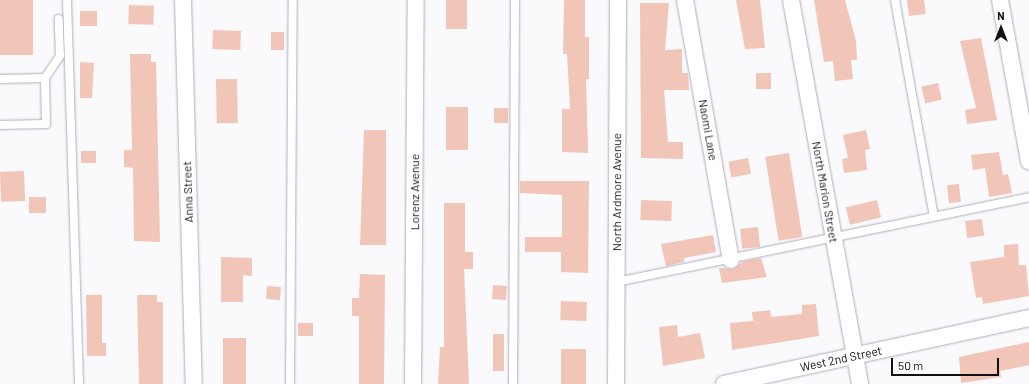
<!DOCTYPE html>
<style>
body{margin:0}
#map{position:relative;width:1029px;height:384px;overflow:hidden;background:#faf9fc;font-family:Barlow,sans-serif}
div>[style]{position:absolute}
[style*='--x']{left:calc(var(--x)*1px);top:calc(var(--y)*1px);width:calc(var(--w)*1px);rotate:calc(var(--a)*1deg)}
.building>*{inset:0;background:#f2c5b9;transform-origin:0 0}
.roads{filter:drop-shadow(0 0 1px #b1adbc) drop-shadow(0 0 1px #b1adbc)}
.service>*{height:8px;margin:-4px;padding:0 4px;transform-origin:4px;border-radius:4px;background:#fff}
.minor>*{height:16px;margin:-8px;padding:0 8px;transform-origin:8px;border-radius:8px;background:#fff}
span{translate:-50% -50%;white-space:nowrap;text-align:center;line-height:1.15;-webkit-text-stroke:3.5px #fff;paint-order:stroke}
.street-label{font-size:12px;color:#111015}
.north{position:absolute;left:981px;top:8px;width:40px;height:40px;-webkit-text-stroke:3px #fff;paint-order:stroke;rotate:0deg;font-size:11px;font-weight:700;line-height:16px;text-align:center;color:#111015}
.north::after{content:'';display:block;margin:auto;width:14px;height:18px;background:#111015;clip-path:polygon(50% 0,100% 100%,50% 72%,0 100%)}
.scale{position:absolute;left:891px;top:358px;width:108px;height:18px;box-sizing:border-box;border:2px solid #111015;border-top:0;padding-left:5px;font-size:12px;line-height:14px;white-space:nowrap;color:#111015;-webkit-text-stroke:3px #fff;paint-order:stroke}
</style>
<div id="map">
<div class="building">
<div style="left:0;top:0;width:33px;height:55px"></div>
<div style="left:446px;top:0;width:21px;height:29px"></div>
<div style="clip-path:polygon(564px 0,585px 0,585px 37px,589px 37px,589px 79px,586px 79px,588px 153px,562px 152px,562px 109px,570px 109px,567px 54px,563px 54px)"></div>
<div style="clip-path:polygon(736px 0,760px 0,765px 48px,745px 49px)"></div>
<div style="clip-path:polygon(814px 0,845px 0,856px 41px,857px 60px,851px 60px,853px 79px,835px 81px,833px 61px,824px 62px)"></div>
<div style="clip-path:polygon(907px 0,924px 0,926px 14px,909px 16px)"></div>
<div style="clip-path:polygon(640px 3px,669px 3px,665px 50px,682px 49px,682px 73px,688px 73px,689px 90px,664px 90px,668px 142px,683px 142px,683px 159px,641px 158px)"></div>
<div style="left:129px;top:5px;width:25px;height:19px;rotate:2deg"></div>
<div style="left:80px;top:11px;width:17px;height:15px"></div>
<div style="left:213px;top:30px;width:28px;height:19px;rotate:2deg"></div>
<div style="left:271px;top:32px;width:13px;height:18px"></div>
<div style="clip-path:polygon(981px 38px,997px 120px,967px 124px,965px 110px,976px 108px,960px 41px)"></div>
<div style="clip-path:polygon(130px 54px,151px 54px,151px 62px,156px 62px,160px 242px,134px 241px,133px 168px,124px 167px,124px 150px,132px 150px)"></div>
<div style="clip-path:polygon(80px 62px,94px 63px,92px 98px,80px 98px)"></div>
<div style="left:756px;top:73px;width:15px;height:16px"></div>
<div style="left:237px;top:79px;width:44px;height:21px;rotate:89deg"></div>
<div style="left:938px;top:83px;width:17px;height:17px;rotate:77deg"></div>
<div style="left:446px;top:107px;width:22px;height:43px"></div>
<div style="left:494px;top:108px;width:14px;height:15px"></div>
<div style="clip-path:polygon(364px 130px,386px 130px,386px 245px,360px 245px)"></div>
<div style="clip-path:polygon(866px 130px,870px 149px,865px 150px,867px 170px,844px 173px,842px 159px,848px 158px,843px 135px)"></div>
<div style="left:81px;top:151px;width:15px;height:12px"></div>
<div style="clip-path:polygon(999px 152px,1003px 175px,1008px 174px,1012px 193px,989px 197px,985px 168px,973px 170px,971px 155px)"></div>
<div style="left:789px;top:153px;width:85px;height:24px;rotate:81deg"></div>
<div style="left:748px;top:158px;width:16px;height:20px;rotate:79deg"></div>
<div style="left:24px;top:171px;width:30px;height:24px;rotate:88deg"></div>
<div style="clip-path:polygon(520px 181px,589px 181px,588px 273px,561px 272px,561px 252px,525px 252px,525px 237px,562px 237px,562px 195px,520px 193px)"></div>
<div style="left:959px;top:184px;width:18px;height:12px;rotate:84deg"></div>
<div style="left:29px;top:197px;width:17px;height:16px"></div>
<div style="left:641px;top:200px;width:31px;height:20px;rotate:2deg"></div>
<div style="left:877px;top:200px;width:18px;height:32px;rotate:77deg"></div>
<div style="clip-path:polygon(444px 203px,465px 203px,465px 252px,473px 252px,473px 269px,464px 269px,469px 384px,438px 384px,440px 347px,444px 347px)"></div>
<div style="left:982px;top:219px;width:17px;height:17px;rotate:83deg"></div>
<div style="left:758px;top:227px;width:20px;height:18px;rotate:84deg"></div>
<div style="clip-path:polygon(713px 235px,716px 252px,684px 258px,684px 262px,666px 266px,661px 244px)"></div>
<div style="clip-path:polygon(1018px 244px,1019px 265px,1026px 265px,1029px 296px,983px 304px,982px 297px,976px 298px,970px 262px,1004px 257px,1004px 245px)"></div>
<div style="clip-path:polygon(221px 257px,252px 258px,252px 276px,243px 275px,243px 302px,221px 302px)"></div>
<div style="clip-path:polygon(761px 258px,767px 277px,722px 283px,719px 268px,733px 269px,744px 261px)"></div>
<div style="clip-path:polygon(360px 274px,385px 275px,384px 384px,359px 384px,359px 316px,352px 316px,352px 298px,359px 298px)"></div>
<div style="left:493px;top:285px;width:14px;height:14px;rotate:4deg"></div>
<div style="left:267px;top:286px;width:14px;height:13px;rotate:4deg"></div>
<div style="clip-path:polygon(86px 295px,102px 295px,102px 343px,106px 343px,106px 356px,87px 356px)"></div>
<div style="clip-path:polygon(137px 295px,157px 295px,157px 302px,163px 302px,163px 384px,139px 384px)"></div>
<div style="left:561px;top:301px;width:26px;height:19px;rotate:2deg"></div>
<div style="clip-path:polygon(816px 304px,819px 336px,732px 350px,730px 323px,753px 321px,752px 312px,770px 310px,771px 317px,802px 314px,802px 305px)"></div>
<div style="left:298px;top:323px;width:15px;height:13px"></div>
<div style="clip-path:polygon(677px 325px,678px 337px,700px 333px,705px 358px,663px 366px,659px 327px)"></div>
<div style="left:493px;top:334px;width:11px;height:37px"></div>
<div style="left:223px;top:338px;width:23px;height:46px"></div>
<div style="clip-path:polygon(1029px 342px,1029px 365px,1000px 371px,1001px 377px,961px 383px,959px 357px)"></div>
<div style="left:561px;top:349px;width:25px;height:35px"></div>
</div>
<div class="roads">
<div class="service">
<div style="--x:67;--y:0;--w:384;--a:88.2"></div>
<div style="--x:895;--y:0;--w:219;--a:79.8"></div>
<div style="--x:45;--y:78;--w:27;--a:-56"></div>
<div style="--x:60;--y:56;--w:37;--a:-92"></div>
<div style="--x:0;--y:79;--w:45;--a:-1.3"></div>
<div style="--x:45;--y:78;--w:46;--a:88.8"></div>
<div style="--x:46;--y:124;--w:46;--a:178.8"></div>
<div style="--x:616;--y:282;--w:422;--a:-11.6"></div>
<div style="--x:290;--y:384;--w:384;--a:-89.6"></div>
<div style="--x:513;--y:384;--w:384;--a:-89.7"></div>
</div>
<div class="minor">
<div style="--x:183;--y:0;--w:384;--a:88.4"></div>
<div style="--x:685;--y:0;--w:264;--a:80"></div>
<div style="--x:791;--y:0;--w:390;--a:79.8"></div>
<div style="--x:1000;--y:0;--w:164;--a:79.8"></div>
<div style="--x:413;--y:384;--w:384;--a:-89.6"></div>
<div style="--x:616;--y:384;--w:384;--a:-89.7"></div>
<div style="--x:724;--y:384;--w:312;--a:-12.2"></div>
</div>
</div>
<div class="street-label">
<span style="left:708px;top:130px;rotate:80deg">Naomi Lane</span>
<span style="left:188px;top:192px;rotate:-92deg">Anna Street</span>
<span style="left:415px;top:192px;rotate:-90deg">Lorenz Avenue</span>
<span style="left:617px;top:192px;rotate:-90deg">North Ardmore Avenue</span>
<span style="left:825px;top:192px;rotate:80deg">North Marion Street</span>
<span style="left:841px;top:359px;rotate:-12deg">West 2nd Street</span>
</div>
<div class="north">N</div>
<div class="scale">50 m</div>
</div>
